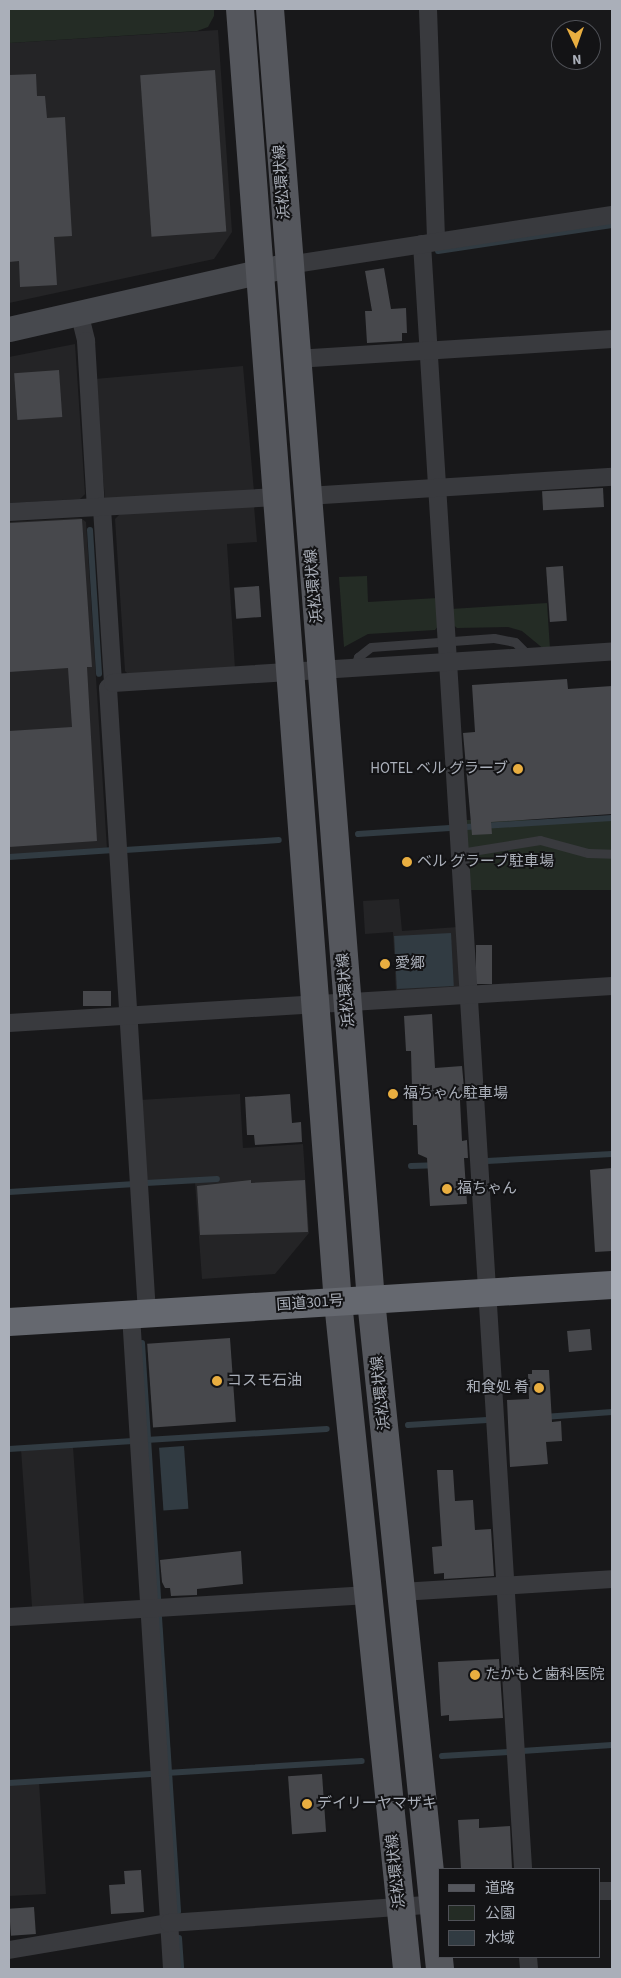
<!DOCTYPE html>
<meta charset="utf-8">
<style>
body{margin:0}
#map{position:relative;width:621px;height:1978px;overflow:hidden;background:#18181a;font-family:"Source Sans 3","Noto Sans JP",sans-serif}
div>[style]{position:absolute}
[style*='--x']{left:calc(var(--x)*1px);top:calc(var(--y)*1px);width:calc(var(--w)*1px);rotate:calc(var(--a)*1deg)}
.built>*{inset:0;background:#242426;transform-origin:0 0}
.green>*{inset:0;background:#242c25;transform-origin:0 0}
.water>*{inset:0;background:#313b42;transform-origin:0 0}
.stream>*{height:6px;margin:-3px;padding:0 3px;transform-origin:3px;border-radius:3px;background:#313b42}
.building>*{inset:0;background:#47484c;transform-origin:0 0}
.lane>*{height:9px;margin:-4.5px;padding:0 4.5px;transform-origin:4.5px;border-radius:4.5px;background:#393a3e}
.street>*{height:18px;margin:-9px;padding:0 9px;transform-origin:9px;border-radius:9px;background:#393a3e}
.secondary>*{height:25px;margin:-12.5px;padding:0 12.5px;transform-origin:12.5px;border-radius:12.5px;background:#47494e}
.primary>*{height:28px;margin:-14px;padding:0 14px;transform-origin:14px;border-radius:14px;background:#55575d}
.highway>*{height:28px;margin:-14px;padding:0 14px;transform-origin:14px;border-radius:14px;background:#65686f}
.dots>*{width:14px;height:14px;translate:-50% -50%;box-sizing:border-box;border:2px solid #131315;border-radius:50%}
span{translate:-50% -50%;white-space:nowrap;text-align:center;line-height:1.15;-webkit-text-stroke:4px #131315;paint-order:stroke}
.street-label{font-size:15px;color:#aaafb9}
.poi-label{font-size:15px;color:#aaafb9}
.right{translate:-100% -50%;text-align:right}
.left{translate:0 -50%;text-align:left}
.frame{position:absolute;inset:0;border:10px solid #aaafb9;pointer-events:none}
.legend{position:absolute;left:438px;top:1868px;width:162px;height:90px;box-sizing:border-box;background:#131315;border:1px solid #4f5157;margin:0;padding:6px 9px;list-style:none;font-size:15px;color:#aaafb9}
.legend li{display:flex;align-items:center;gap:10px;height:25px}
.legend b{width:25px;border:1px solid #4f5157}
.north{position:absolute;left:551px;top:20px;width:50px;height:50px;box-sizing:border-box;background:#131315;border:1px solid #4f5157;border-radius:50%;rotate:177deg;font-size:14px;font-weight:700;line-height:20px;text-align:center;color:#aaafb9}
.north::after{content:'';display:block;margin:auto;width:18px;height:22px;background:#e9ae40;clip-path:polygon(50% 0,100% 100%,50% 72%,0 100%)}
</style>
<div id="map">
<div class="built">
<div style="clip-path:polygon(218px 30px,232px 232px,214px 259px,9px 303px,9px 43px)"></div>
<div style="clip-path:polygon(75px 344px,85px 494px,80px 499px,9px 503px,9px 357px)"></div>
<div style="left:243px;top:366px;width:126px;height:149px;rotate:85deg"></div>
<div style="clip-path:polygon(254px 506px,257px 542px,227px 544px,235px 669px,130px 676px,125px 671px,115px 519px,120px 514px)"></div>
<div style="clip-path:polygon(81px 518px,86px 522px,107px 849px,9px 855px,9px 522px)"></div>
<div style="clip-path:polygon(399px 899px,402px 931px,458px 927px,462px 985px,457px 990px,396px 994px,393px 932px,365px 934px,363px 901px)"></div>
<div style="clip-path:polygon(240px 1094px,243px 1148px,303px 1144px,309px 1233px,275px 1274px,202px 1279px,195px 1182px,218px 1180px,218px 1178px,144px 1182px,139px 1100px)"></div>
<div style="left:73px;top:1447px;width:159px;height:52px;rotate:86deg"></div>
<div style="clip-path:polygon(39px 1782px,46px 1894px,9px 1896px,9px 1784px)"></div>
</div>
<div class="green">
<div style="clip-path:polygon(9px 9px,214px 9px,214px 16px,208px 27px,197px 31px,9px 43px)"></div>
<div style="clip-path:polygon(367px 576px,368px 602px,438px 598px,439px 625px,435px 630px,368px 634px,344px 647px,339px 577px)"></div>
<div style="clip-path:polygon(547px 603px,550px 649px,545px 650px,522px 631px,508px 627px,457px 628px,452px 624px,451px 609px)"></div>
<div style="left:612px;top:820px;width:70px;height:148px;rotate:90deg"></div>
</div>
<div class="water">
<div style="left:451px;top:933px;width:53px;height:57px;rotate:87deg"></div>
<div style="left:184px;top:1446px;width:63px;height:25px;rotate:86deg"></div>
</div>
<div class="stream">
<div style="--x:438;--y:251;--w:176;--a:-8.5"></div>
<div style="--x:90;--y:530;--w:144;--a:86.4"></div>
<div style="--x:466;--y:827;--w:146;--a:-3.5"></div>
<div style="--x:358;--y:834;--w:92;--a:-3.7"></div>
<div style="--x:125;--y:850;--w:154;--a:-3.7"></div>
<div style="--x:9;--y:857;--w:105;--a:-3.8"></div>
<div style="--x:487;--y:1161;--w:125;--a:-3.2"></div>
<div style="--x:411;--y:1166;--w:24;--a:-2"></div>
<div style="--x:146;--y:1183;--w:71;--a:-3.2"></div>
<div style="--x:9;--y:1192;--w:126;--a:-3.6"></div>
<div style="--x:142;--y:1343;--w:256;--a:86.4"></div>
<div style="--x:544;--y:1417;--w:68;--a:-4.2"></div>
<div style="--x:408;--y:1425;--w:79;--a:-3.6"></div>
<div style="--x:146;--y:1440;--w:181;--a:-3.5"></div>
<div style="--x:9;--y:1449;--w:124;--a:-3.7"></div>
<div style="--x:159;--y:1617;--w:295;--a:86.3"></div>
<div style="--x:522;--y:1751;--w:90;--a:-3.8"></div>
<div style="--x:442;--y:1756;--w:67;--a:-3.4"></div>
<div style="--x:166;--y:1773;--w:196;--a:-3.5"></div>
<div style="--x:9;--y:1783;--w:142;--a:-3.6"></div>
<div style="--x:179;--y:1938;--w:31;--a:86"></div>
</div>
<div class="building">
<div style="left:215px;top:70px;width:162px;height:75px;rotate:86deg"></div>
<div style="clip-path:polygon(36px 74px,37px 96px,45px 96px,47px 118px,65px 117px,72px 236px,54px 237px,57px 285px,20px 287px,19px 261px,9px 262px,9px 75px)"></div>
<div style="clip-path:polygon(384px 268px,391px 309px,406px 308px,407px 333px,402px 333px,402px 341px,367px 343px,365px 311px,372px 311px,365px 271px)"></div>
<div style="left:59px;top:370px;width:47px;height:45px;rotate:86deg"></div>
<div style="left:603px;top:488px;width:19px;height:61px;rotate:87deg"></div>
<div style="clip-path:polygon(82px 519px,92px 667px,87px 667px,97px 841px,9px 847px,9px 731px,72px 727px,68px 668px,9px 672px,9px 523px)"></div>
<div style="left:563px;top:566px;width:55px;height:17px;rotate:86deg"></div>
<div style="left:259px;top:586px;width:31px;height:25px;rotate:86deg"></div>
<div style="clip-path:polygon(567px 679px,568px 689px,612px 686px,612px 814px,491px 822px,492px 834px,472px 835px,463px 733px,475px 732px,472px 685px)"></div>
<div style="left:476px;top:945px;width:16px;height:39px"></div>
<div style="left:111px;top:991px;width:15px;height:28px;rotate:90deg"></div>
<div style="clip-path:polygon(432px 1014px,435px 1068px,462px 1066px,465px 1099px,460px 1100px,462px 1141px,467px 1140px,468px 1158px,464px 1158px,467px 1204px,430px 1206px,427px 1158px,418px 1154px,417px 1125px,413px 1125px,411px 1051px,406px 1051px,404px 1016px)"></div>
<div style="clip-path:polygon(290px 1094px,292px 1123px,301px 1122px,302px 1142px,255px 1145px,254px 1135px,247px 1135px,245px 1097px)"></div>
<div style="clip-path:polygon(612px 1168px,612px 1251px,595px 1252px,590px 1170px)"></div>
<div style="clip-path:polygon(251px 1180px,251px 1183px,305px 1180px,308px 1232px,200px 1235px,197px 1186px)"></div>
<div style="left:590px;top:1329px;width:21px;height:23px;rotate:85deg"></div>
<div style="left:230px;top:1338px;width:84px;height:83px;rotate:86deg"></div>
<div style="clip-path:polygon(532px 1370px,549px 1370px,552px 1422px,561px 1421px,562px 1441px,546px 1442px,548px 1464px,510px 1467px,507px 1400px,529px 1399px,528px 1374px,532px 1374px)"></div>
<div style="clip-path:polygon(437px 1470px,453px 1470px,455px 1501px,473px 1500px,475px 1530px,491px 1529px,494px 1576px,444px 1579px,444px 1573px,434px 1574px,432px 1547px,442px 1546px)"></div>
<div style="clip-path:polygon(241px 1551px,243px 1584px,197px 1589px,197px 1595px,171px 1596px,170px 1588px,165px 1588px,162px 1582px,160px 1560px)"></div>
<div style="clip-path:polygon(499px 1659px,503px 1718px,449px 1721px,449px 1715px,441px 1716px,438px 1662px)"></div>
<div style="left:322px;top:1774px;width:58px;height:34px;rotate:86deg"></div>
<div style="clip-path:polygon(479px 1819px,479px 1828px,510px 1826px,512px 1869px,461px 1869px,458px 1820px)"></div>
<div style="clip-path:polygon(141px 1870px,144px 1912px,111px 1914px,109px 1885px,125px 1884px,124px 1871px)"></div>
<div style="left:34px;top:1907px;width:27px;height:25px;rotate:86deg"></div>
</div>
<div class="lane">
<div style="--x:354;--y:668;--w:12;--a:-70"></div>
<div style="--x:358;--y:657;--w:16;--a:-38"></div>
<div style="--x:371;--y:647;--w:123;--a:-4.2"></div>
<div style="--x:494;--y:638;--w:21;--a:11"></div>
<div style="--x:515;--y:642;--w:21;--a:45"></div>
<div style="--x:460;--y:853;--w:81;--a:-9.2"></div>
<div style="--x:540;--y:840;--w:50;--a:15.2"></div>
<div style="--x:588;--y:853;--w:24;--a:2"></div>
</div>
<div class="street">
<div style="--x:428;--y:9;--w:233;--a:88"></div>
<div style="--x:422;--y:244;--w:1628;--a:86.44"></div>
<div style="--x:288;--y:265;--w:328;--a:-8.8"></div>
<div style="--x:79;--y:312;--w:30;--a:76"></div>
<div style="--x:86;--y:341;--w:166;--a:86.6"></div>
<div style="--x:296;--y:359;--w:317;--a:-3.6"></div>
<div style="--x:307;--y:496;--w:306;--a:-3.6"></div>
<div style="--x:102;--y:508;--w:175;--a:86.4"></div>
<div style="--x:113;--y:683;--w:7;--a:135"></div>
<div style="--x:108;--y:688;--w:626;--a:86.43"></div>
<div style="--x:9;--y:512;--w:268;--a:-3.2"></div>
<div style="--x:113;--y:683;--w:500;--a:-3.6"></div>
<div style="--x:9;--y:1023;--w:604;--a:-3.51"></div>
<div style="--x:131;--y:1315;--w:655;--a:86.41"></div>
<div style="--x:401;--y:1592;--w:211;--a:-3.5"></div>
<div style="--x:9;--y:1617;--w:360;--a:-3.5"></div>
<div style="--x:600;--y:1891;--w:12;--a:0"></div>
<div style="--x:9;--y:1950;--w:162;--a:-9.6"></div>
<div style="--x:169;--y:1923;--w:272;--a:-4"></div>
<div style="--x:528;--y:1957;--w:12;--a:85"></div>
</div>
<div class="secondary">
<div style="--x:9;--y:329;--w:286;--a:-12.9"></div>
</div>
<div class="primary">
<div style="--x:240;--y:9;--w:1297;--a:85.67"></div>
<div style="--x:338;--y:1302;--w:671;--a:84.09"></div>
<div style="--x:270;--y:9;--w:1295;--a:85.53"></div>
<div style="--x:371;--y:1300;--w:673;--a:84.11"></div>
</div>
<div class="highway">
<div style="--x:9;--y:1322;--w:604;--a:-3.51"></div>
</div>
<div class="dots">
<div style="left:518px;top:769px;background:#e9ae40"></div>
<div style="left:407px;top:862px;background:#e9ae40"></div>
<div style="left:385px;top:964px;background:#e9ae40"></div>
<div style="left:393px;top:1094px;background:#e9ae40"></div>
<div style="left:447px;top:1189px;background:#e9ae40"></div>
<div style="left:217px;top:1381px;background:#e9ae40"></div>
<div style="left:539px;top:1388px;background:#e9ae40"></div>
<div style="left:475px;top:1675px;background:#e9ae40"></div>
<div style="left:307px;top:1804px;background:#e9ae40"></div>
</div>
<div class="street-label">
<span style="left:282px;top:182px;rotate:-94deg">浜松環状線</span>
<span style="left:314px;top:586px;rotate:-95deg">浜松環状線</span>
<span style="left:346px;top:990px;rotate:-95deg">浜松環状線</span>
<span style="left:310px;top:1303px;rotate:-4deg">国道301号</span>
<span style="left:381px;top:1393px;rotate:-96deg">浜松環状線</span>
<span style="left:396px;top:1871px;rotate:-96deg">浜松環状線</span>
</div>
<div class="poi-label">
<span class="right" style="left:508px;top:769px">HOTEL ベル グラーブ</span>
<span class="left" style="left:417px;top:862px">ベル グラーブ駐車場</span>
<span class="left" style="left:395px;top:964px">愛郷</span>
<span class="left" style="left:403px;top:1094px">福ちゃん駐車場</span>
<span class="left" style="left:457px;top:1189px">福ちゃん</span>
<span class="left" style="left:227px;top:1381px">コスモ石油</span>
<span class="right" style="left:529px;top:1388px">和食処 肴</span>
<span class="left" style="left:485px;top:1675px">たかもと歯科医院</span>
<span class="left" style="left:317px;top:1804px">デイリーヤマザキ</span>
</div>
<div class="frame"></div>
<ul class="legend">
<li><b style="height:6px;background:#55575d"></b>道路</li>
<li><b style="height:14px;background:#242c25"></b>公園</li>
<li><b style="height:14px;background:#313b42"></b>水域</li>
</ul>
<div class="north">N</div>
</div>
